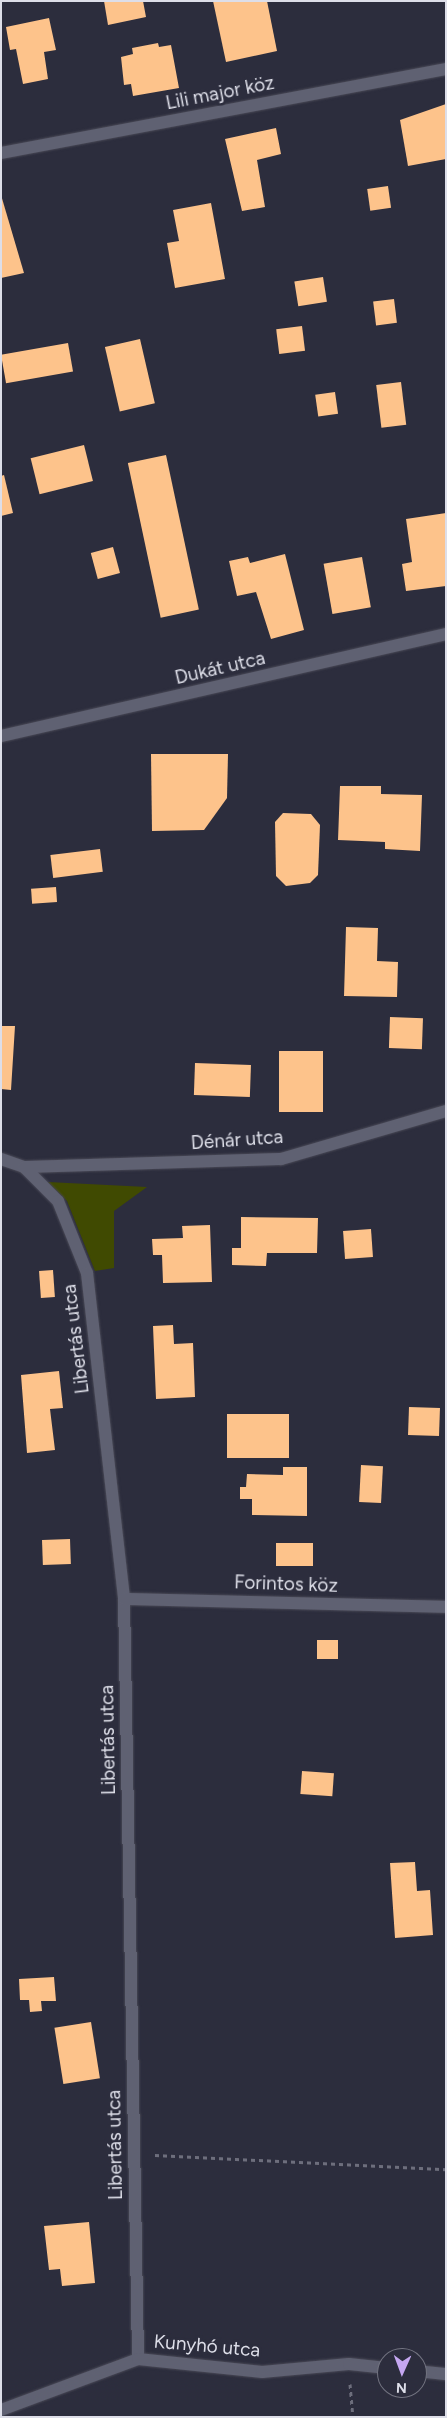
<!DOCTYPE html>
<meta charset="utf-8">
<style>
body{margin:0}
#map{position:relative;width:447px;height:2418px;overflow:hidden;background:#2c2d3d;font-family:Figtree,sans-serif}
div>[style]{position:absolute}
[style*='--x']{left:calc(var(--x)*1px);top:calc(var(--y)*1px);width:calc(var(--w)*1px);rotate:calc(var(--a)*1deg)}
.green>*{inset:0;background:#404a01}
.building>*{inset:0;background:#fdc38b;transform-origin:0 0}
.path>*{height:3px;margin-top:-1.5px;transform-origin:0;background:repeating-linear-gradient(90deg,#6d6e7c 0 4px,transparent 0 8px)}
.roads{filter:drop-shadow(0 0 1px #494956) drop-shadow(0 0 1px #494956)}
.street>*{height:12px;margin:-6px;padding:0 6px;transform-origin:6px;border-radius:6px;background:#5f6172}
span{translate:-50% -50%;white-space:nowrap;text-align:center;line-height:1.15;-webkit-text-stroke:5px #2c2d3d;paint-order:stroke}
.street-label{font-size:19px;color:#dddee8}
.frame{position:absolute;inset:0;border:2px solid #dddee8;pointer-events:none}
.north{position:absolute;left:377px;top:2348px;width:50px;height:50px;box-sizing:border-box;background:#2c2d3d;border:1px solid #737481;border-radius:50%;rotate:182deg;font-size:14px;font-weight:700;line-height:20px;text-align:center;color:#dddee8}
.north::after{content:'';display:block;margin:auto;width:18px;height:22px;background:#c5a7f1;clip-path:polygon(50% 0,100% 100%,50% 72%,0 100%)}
</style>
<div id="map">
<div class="green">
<div style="clip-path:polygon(48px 1182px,147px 1187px,114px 1211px,114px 1268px,95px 1271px,67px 1201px)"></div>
</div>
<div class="building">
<div style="clip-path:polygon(104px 1px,143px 1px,146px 17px,108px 25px)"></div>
<div style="clip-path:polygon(213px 1px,267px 1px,277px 51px,226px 62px)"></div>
<div style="clip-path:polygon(49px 18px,56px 50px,44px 52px,48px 79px,23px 84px,16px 49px,10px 50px,6px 27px)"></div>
<div style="clip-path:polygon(158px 43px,159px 47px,171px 45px,179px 88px,133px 96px,131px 84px,124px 85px,121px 57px,133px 54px,132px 48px)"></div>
<div style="clip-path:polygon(446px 104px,446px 159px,408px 166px,400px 120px)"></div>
<div style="clip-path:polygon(276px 128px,281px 154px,257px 160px,265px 207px,242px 211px,225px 139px)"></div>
<div style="left:388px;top:186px;width:22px;height:21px;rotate:82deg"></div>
<div style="clip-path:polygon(1px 195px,24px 273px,1px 278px)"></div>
<div style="clip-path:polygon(211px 203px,225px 279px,175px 288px,167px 243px,179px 241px,173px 210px)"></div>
<div style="left:323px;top:277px;width:25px;height:29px;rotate:81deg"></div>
<div style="left:394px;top:299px;width:24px;height:21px;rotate:83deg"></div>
<div style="left:302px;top:326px;width:25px;height:26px;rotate:83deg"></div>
<div style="left:140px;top:339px;width:66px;height:36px;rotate:77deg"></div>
<div style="left:68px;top:343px;width:29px;height:68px;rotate:80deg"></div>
<div style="left:401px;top:382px;width:43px;height:25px;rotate:83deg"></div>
<div style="left:335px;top:392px;width:22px;height:20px;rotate:82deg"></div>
<div style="left:84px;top:445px;width:37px;height:55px;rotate:76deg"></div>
<div style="left:166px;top:455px;width:158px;height:39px;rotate:78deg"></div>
<div style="clip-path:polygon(4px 475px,13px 513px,1px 516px,1px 476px)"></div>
<div style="clip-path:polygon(446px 513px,446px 586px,406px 591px,402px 564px,412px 562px,406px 519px)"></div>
<div style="left:113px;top:547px;width:27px;height:23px;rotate:75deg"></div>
<div style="clip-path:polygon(285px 554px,304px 630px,271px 639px,256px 592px,237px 596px,229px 561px,248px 557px,250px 563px)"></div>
<div style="left:362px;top:557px;width:51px;height:39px;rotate:80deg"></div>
<div style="clip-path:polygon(151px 754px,228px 754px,227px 798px,204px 830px,152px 831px)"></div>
<div style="clip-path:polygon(340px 786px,381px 786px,381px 794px,422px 795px,420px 851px,385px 849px,385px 842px,338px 840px)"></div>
<div style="clip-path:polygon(283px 813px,311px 814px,320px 825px,318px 875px,310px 883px,286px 886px,276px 876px,275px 822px)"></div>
<div style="left:100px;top:849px;width:23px;height:50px;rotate:83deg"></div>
<div style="left:56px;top:887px;width:15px;height:25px;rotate:86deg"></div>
<div style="clip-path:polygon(346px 927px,378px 928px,377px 961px,398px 962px,397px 997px,344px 996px)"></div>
<div style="left:390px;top:1017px;width:33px;height:31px;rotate:2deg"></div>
<div style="clip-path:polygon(1px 1026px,15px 1026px,11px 1090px,1px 1089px)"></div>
<div style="left:279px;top:1051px;width:44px;height:61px"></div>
<div style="left:195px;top:1063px;width:56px;height:32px;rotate:2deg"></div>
<div style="clip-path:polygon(241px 1217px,318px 1218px,317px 1253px,267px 1253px,266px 1266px,232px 1265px,232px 1248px,241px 1248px)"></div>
<div style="clip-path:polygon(210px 1225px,212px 1282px,163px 1283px,162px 1255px,153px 1255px,152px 1239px,183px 1238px,182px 1226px)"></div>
<div style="left:371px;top:1229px;width:28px;height:28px;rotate:86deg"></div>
<div style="left:53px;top:1270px;width:27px;height:14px;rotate:86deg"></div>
<div style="clip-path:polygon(173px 1325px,174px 1344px,193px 1343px,195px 1397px,156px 1399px,153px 1326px)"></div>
<div style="clip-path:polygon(59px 1371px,63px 1408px,50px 1409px,55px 1450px,27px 1453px,21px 1375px)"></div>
<div style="left:409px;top:1407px;width:31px;height:28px;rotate:2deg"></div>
<div style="left:289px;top:1414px;width:44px;height:62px;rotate:90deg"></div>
<div style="left:361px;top:1465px;width:22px;height:37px;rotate:3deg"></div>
<div style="clip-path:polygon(283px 1467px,307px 1467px,307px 1516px,252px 1515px,252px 1499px,240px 1499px,240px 1487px,246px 1487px,247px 1474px,283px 1475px)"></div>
<div style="left:70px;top:1539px;width:25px;height:28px;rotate:88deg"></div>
<div style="left:276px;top:1543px;width:37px;height:23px"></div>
<div style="left:317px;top:1640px;width:21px;height:19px"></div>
<div style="left:302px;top:1771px;width:32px;height:23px;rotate:4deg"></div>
<div style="clip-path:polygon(415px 1862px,417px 1891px,430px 1890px,433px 1935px,395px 1938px,390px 1863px)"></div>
<div style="clip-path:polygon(54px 1977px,56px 2001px,41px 2001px,42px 2011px,30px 2012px,29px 2000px,20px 2000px,19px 1979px)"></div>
<div style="left:91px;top:2022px;width:57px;height:37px;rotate:81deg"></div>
<div style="clip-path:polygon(89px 2222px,95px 2283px,62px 2286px,60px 2269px,49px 2270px,44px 2226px)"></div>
</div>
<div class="path">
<div style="--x:155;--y:2155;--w:291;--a:2.8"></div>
<div style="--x:350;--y:2384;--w:33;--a:85"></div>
</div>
<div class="roads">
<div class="street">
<div style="--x:1;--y:153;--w:453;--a:-10.7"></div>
<div style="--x:1;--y:736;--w:457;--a:-12.9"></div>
<div style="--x:1;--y:1159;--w:24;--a:19"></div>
<div style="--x:24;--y:1167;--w:48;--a:45"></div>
<div style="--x:58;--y:1201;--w:78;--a:68.1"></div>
<div style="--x:87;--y:1273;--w:328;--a:83.5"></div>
<div style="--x:124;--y:1599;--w:760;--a:88.94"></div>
<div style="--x:24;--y:1167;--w:257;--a:-1.8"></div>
<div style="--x:281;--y:1159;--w:172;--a:-16.2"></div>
<div style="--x:124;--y:1599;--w:322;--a:1.4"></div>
<div style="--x:417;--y:2371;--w:29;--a:6"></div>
<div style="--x:1;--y:2410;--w:146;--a:-20.4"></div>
<div style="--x:138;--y:2359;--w:125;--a:6"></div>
<div style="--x:262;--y:2372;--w:87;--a:-5.3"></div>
<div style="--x:349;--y:2364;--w:38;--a:6"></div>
</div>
</div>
<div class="street-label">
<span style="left:220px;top:93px;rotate:-11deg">Lili major köz</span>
<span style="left:220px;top:668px;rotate:-13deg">Dukát utca</span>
<span style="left:237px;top:1140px;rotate:-4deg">Dénár utca</span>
<span style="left:76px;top:1339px;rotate:-97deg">Libertás utca</span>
<span style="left:286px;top:1584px;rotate:2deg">Forintos köz</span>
<span style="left:108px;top:1740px;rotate:-91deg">Libertás utca</span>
<span style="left:115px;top:2145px;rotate:-91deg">Libertás utca</span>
<span style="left:207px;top:2346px;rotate:5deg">Kunyhó utca</span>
</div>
<div class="frame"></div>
<div class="north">N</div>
</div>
